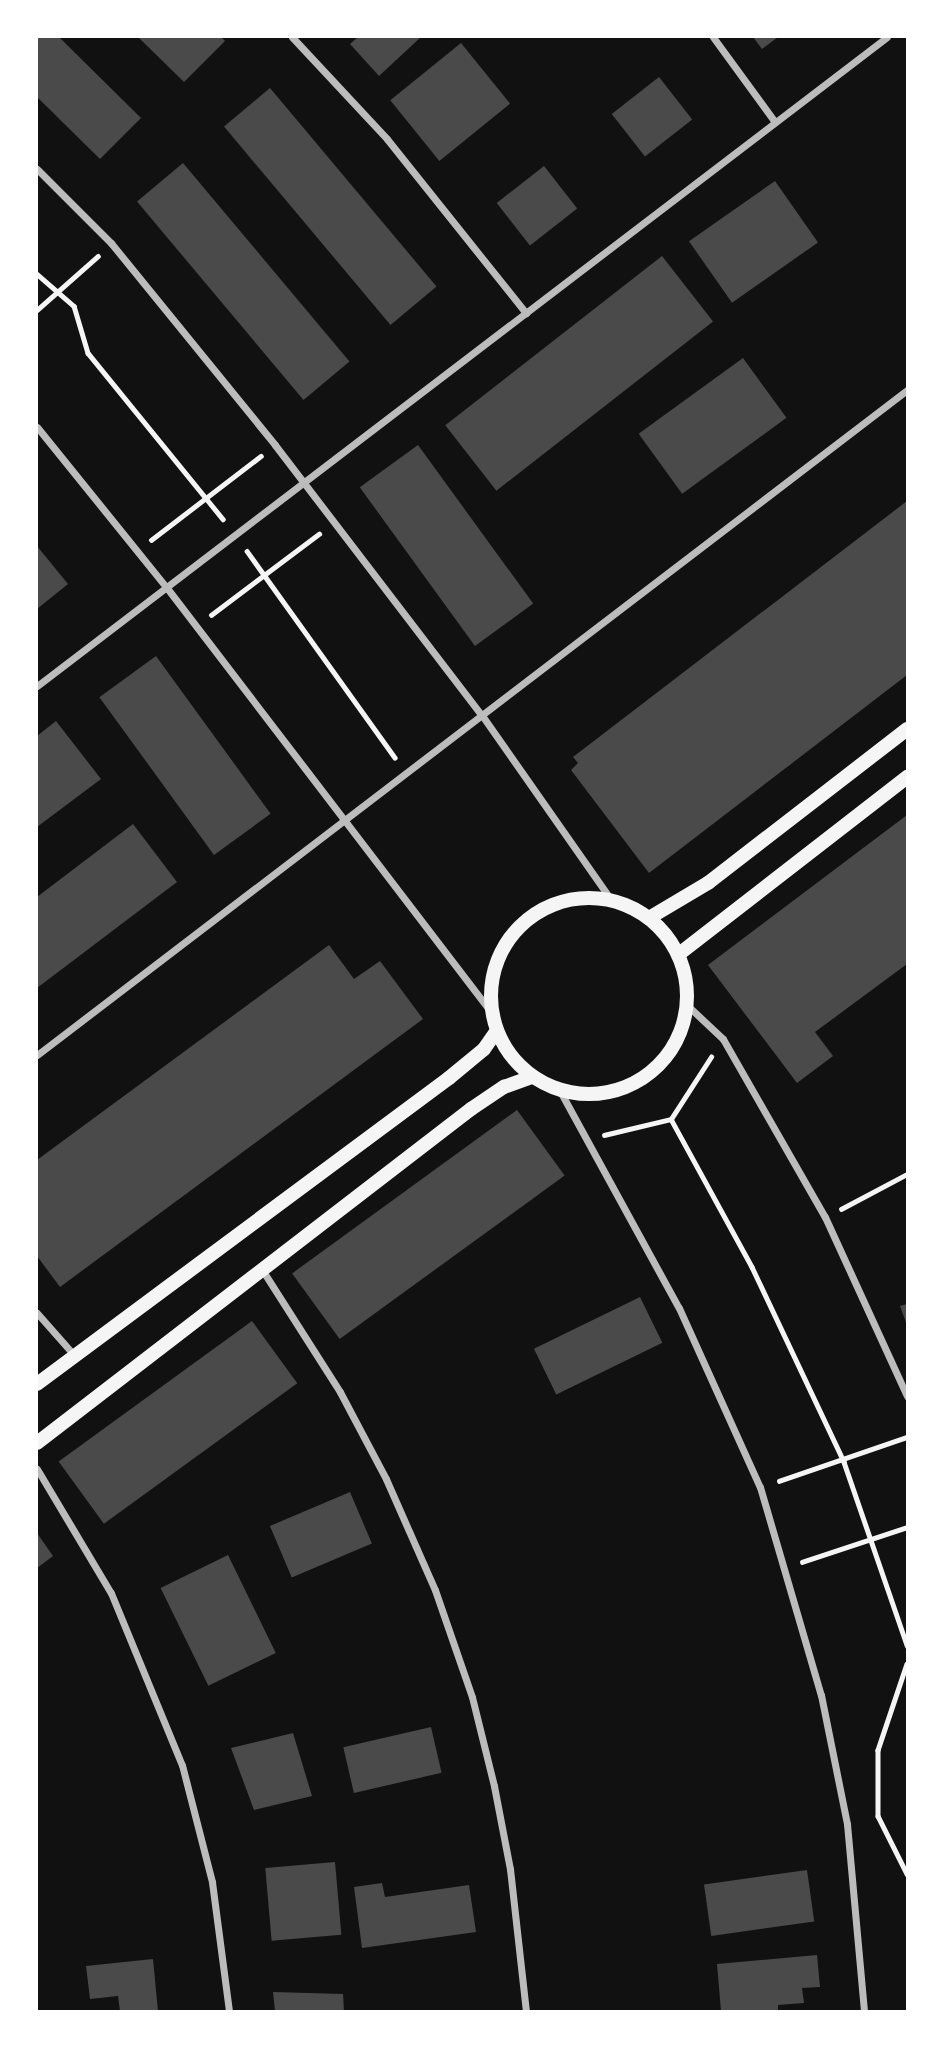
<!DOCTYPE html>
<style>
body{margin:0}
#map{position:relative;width:944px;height:2048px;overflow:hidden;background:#111;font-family:"Alegreya Sans",sans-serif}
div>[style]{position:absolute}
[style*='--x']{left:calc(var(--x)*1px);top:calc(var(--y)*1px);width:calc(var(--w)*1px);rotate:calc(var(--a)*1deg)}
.building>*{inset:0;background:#4a4a4a;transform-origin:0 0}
.path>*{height:4.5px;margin:-2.25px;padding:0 2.25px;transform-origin:2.25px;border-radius:2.25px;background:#f5f5f5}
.minor>*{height:7px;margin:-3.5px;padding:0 3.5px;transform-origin:3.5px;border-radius:3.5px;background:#bcbcbc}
.secondary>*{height:14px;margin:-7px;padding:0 7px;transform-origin:7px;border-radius:7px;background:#f5f5f5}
.secondary>.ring{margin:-7px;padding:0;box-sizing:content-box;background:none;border:14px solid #f5f5f5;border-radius:50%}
span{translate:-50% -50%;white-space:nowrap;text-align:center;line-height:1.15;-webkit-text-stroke:5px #fff;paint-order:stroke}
.frame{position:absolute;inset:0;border:38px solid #fff;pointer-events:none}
</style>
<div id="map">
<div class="building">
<div style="clip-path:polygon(37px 37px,59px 37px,141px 118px,100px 159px,37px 97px)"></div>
<div style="clip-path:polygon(138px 37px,221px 37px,225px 41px,184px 82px)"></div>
<div style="clip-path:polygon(358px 37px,421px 37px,379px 76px,350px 44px)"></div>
<div style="clip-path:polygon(753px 37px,778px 37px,762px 49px)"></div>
<div style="left:461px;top:43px;width:78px;height:91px;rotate:51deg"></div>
<div style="left:659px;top:77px;width:54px;height:60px;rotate:52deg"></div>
<div style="left:270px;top:88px;width:259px;height:60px;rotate:50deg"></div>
<div style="left:183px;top:163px;width:259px;height:60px;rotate:50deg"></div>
<div style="left:544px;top:166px;width:54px;height:60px;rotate:52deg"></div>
<div style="left:775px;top:181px;width:75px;height:105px;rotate:55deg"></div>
<div style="left:662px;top:256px;width:83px;height:275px;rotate:52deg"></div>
<div style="left:743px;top:358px;width:74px;height:129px;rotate:54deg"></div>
<div style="left:418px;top:445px;width:196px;height:72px;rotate:54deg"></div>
<div style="clip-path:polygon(907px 501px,907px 675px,649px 873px,571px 770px,578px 763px,573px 757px)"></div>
<div style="clip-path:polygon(37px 546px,68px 584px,37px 609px)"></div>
<div style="left:156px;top:656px;width:195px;height:70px;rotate:54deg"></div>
<div style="clip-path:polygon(56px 721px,101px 779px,37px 827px,37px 736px)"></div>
<div style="clip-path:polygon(907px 815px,907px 964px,815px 1032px,833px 1056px,797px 1083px,708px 965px)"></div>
<div style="clip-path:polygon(133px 824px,177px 882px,37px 988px,37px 897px)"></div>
<div style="clip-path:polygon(329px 945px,354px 979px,380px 961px,423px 1019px,60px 1287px,37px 1256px,37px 1160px)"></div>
<div style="left:517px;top:1110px;width:81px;height:278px;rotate:54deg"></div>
<div style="left:640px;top:1297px;width:51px;height:118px;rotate:64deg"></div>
<div style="clip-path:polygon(907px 1304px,907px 1325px,900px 1306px)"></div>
<div style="left:252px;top:1321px;width:77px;height:239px;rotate:54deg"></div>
<div style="left:350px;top:1492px;width:56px;height:87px;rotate:67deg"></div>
<div style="clip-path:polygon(37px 1533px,53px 1556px,37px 1568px)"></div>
<div style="left:228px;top:1555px;width:109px;height:75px;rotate:64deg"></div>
<div style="left:431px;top:1727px;width:47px;height:90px;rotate:77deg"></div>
<div style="clip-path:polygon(293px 1733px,312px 1796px,254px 1810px,231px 1748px)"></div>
<div style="left:335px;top:1862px;width:73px;height:70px;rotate:85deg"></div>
<div style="left:807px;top:1870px;width:52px;height:104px;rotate:82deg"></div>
<div style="clip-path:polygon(382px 1883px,385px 1897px,469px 1885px,476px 1932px,362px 1948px,354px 1887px)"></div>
<div style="clip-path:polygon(817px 1955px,820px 1987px,802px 1988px,804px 2003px,778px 2005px,778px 2011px,721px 2011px,717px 1964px)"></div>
<div style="clip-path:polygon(153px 1959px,158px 2011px,120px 2011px,118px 1996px,90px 1999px,86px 1966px)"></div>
<div style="clip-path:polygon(273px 1992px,343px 1994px,344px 2011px,275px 2011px)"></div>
</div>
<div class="path">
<div style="--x:37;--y:274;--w:49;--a:40.9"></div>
<div style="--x:74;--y:306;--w:49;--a:73.4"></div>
<div style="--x:88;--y:353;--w:214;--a:50.9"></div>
<div style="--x:37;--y:310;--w:81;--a:-41.5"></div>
<div style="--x:151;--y:540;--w:138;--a:-37.4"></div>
<div style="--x:247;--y:551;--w:254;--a:54.4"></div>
<div style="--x:211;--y:615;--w:135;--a:-36.9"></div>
<div style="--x:671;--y:1119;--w:169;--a:61.3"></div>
<div style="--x:752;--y:1267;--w:216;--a:64.7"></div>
<div style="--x:844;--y:1462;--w:194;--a:71"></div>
<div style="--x:604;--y:1135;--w:69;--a:-13.4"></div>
<div style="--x:671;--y:1119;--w:74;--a:-57.2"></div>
<div style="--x:841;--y:1209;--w:75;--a:-27.9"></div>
<div style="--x:779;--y:1481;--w:135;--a:-19"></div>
<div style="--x:802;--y:1562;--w:111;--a:-18.4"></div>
<div style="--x:907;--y:1664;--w:91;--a:108.6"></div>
<div style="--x:878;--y:1750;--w:66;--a:90"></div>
<div style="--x:878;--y:1816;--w:65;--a:63.4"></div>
</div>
<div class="minor">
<div style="--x:292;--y:37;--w:139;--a:47"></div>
<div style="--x:387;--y:139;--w:223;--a:51.4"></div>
<div style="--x:713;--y:37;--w:105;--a:53.9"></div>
<div style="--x:37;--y:169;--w:105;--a:45"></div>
<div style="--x:111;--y:243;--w:260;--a:50.9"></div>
<div style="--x:275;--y:445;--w:339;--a:52.6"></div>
<div style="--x:481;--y:714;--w:227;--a:55"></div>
<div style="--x:37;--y:427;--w:207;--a:51.1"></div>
<div style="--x:167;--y:588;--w:534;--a:52.61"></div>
<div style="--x:37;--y:686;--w:1069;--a:-37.36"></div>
<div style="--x:688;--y:1006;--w:48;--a:43.3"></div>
<div style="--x:723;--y:1039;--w:205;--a:60.2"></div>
<div style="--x:825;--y:1217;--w:197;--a:65.4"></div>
<div style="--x:37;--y:1055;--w:1095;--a:-37.39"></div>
<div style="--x:560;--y:1091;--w:247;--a:61.3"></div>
<div style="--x:679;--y:1308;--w:196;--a:65.7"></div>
<div style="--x:760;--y:1487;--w:217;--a:73.7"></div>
<div style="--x:821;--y:1695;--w:132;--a:78.6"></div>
<div style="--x:847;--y:1824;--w:188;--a:84.8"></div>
<div style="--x:263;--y:1271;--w:143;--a:57.5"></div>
<div style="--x:340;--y:1392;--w:98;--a:62.1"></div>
<div style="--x:386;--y:1479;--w:121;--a:66.2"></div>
<div style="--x:435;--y:1590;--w:113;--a:70.9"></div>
<div style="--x:472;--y:1697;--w:92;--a:76.1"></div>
<div style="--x:494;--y:1786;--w:85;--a:79.1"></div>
<div style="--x:510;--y:1869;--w:143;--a:83.6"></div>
<div style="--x:37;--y:1313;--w:56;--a:48.6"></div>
<div style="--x:37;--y:1469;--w:144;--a:59.2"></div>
<div style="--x:111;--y:1593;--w:186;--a:67.6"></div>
<div style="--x:182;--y:1765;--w:121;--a:75.6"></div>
<div style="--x:212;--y:1882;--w:130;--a:82.5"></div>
</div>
<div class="secondary">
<div class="ring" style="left:491px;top:898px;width:182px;height:182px"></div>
<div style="--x:649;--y:918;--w:69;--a:-30.7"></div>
<div style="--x:708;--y:883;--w:252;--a:-37.7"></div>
<div style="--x:679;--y:954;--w:289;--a:-37.8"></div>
<div style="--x:37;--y:1384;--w:513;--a:-36.6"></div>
<div style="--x:449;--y:1078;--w:45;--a:-39.6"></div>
<div style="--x:484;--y:1049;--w:21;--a:-55"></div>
<div style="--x:37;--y:1443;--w:548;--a:-37.58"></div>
<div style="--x:471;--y:1109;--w:40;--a:-34"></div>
<div style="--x:504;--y:1087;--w:29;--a:-20"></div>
</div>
<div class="frame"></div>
</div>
